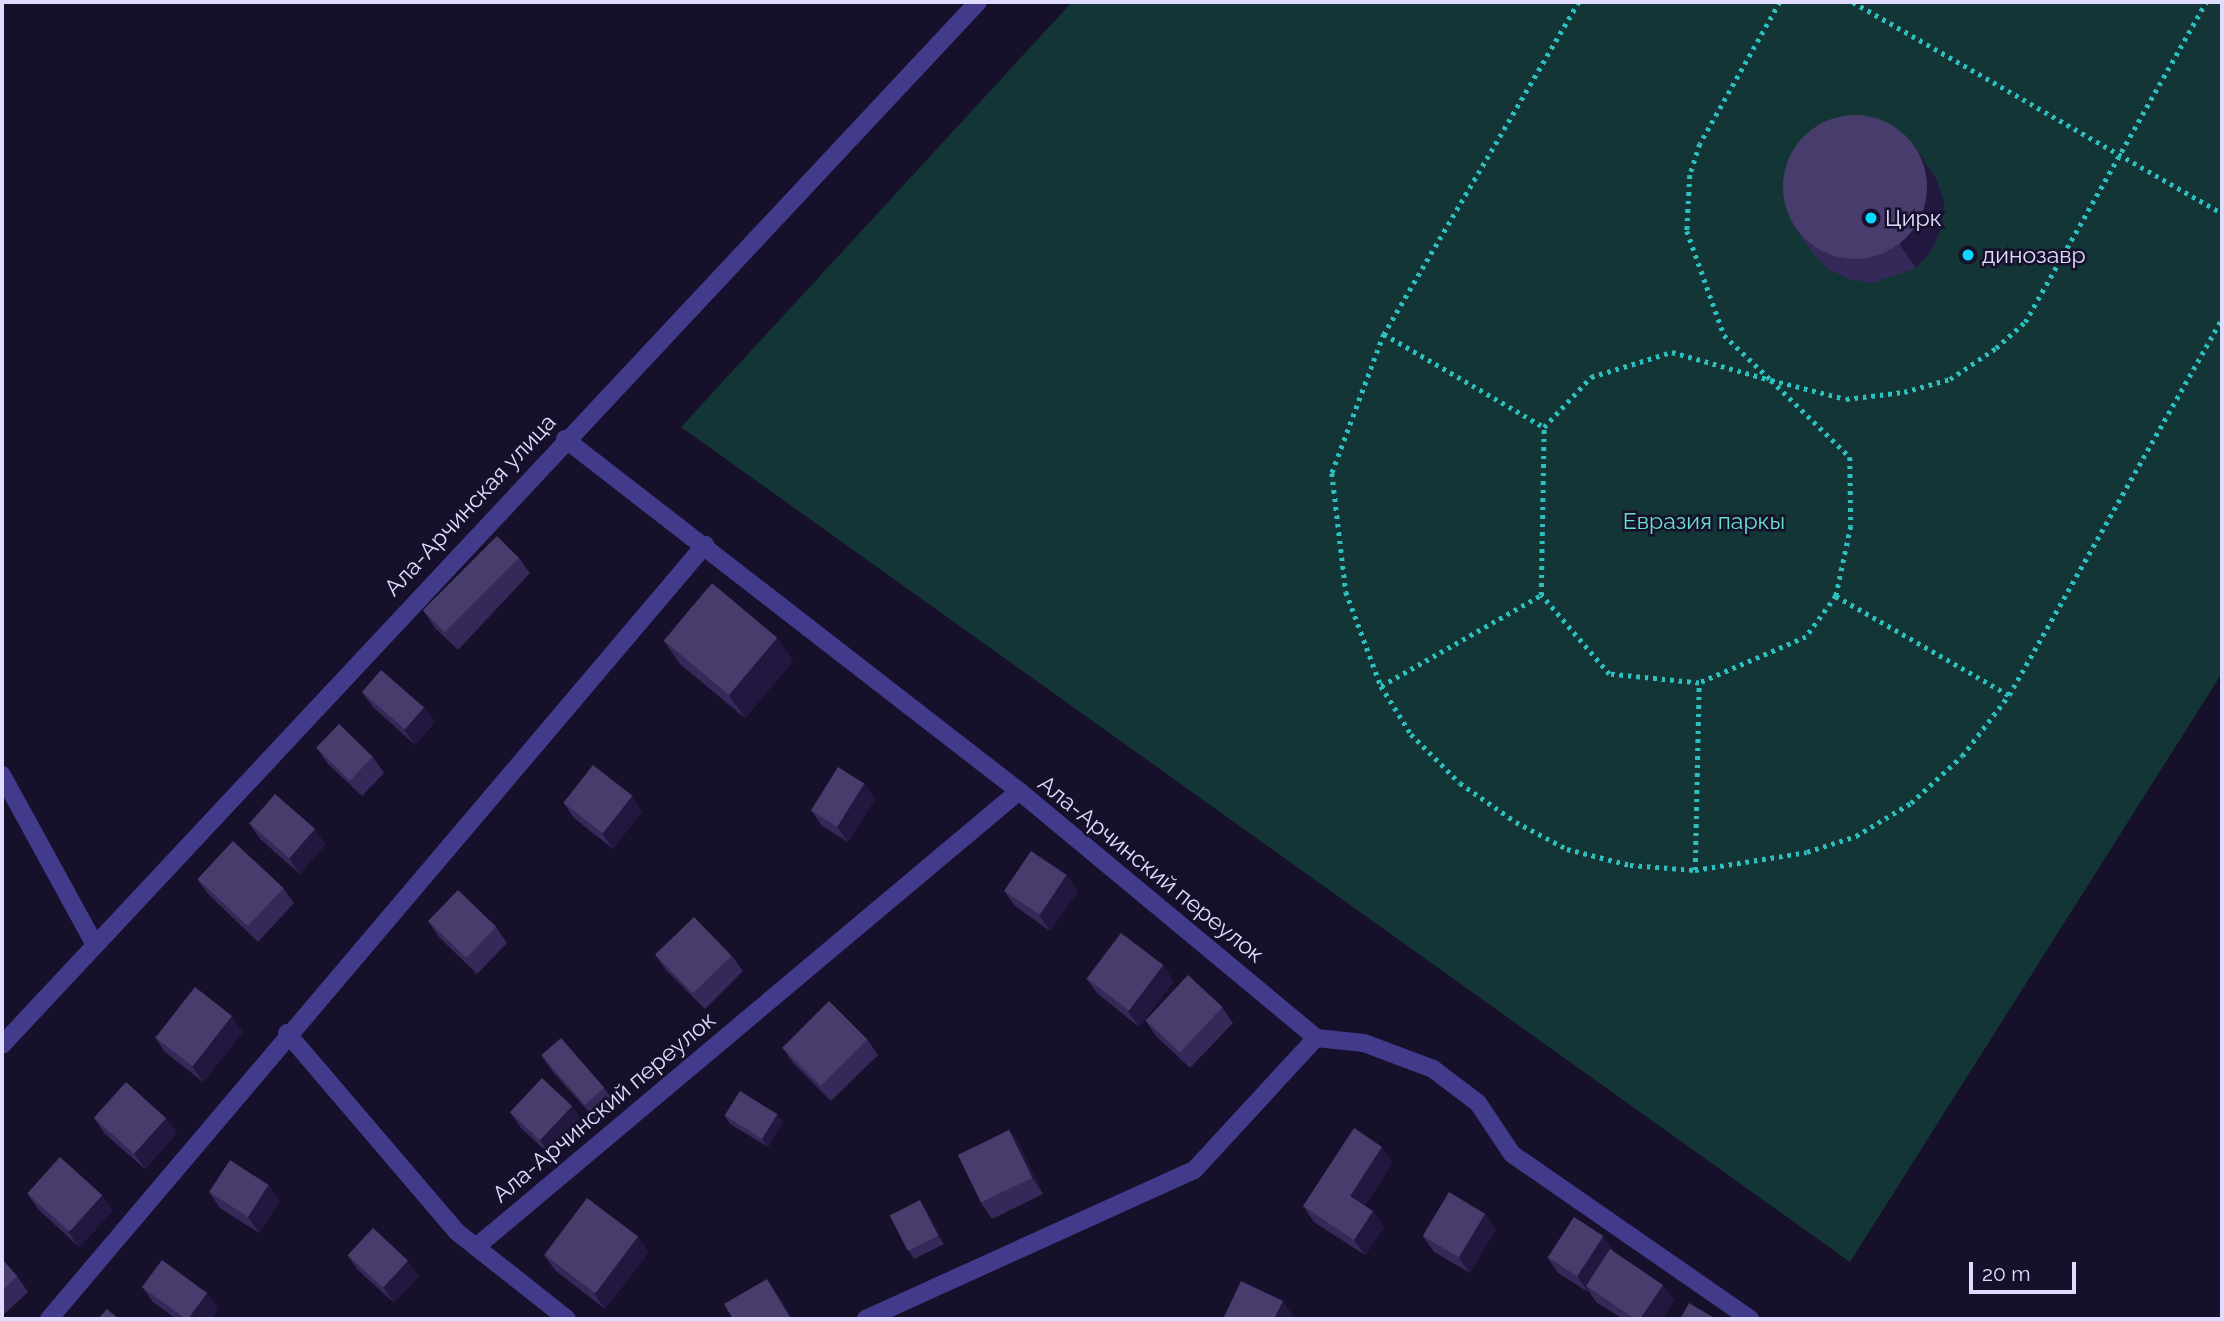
<!DOCTYPE html>
<meta charset="utf-8">
<style>
body{margin:0}
#map{position:relative;width:2224px;height:1321px;overflow:hidden;background:#16102b;font-family:Raleway,sans-serif}
div>[style]{position:absolute}
[style*='--x']{left:calc(var(--x)*1px);top:calc(var(--y)*1px);width:calc(var(--w)*1px);rotate:calc(var(--a)*1deg)}
.green>*{inset:0;background:#133535}
.path>*{height:4.5px;margin-top:-2.25px;transform-origin:0;background:repeating-linear-gradient(90deg,#2ec0bf 0 3.5px,transparent 0 8.5px)}
.minor>*{height:18px;margin:-9px;padding:0 9px;transform-origin:9px;border-radius:9px;background:#423b8b}
.wall>*{inset:0;background:#352959}
.shaded-wall>*{inset:0;background:#21173f}
.building>*{inset:0;background:#473c6b;transform-origin:0 0}
.round{border-radius:50%}
.dots>*{width:19px;height:19px;translate:-50% -50%;box-sizing:border-box;border:4px solid #16102b;border-radius:50%}
span{translate:-50% -50%;white-space:nowrap;text-align:center;line-height:1.15;-webkit-text-stroke:5px #16102b;paint-order:stroke}
.poi-label{font-size:23px;color:#e1dbff}
.left{translate:0 -50%;text-align:left}
.street-label{font-size:23px;color:#e1dbff}
.park-label{font-size:23px;color:#63e3ca}
.frame{position:absolute;inset:0;border:4px solid #e1dbff;pointer-events:none}
.scale{position:absolute;left:1969px;top:1262px;width:107px;height:32px;box-sizing:border-box;border:4px solid #e1dbff;border-top:0;padding-left:9px;font-size:21px;line-height:24px;white-space:nowrap;color:#e1dbff;-webkit-text-stroke:5px #16102b;paint-order:stroke}
</style>
<div id="map">
<div class="green">
<div style="clip-path:polygon(1072px 2px,2222px 2px,2222px 673px,1850px 1262px,681px 427px)"></div>
</div>
<div class="path">
<div style="--x:1579;--y:2;--w:385;--a:120.4"></div>
<div style="--x:1384;--y:334;--w:148;--a:110.5"></div>
<div style="--x:1332;--y:473;--w:120;--a:83.3"></div>
<div style="--x:1346;--y:592;--w:100;--a:69.6"></div>
<div style="--x:1381;--y:686;--w:57;--a:58"></div>
<div style="--x:1411;--y:734;--w:69;--a:45"></div>
<div style="--x:1460;--y:783;--w:68;--a:34.9"></div>
<div style="--x:1516;--y:822;--w:58;--a:27.9"></div>
<div style="--x:1567;--y:849;--w:65;--a:14.3"></div>
<div style="--x:1630;--y:865;--w:65;--a:4.4"></div>
<div style="--x:1695;--y:870;--w:113;--a:-9.1"></div>
<div style="--x:1807;--y:852;--w:52;--a:-18.1"></div>
<div style="--x:1856;--y:836;--w:64;--a:-31"></div>
<div style="--x:1911;--y:803;--w:69;--a:-42.7"></div>
<div style="--x:1962;--y:756;--w:77;--a:-52.4"></div>
<div style="--x:2009;--y:695;--w:433;--a:-60.5"></div>
<div style="--x:1780;--y:2;--w:163;--a:119.4"></div>
<div style="--x:1700;--y:144;--w:33;--a:108"></div>
<div style="--x:1690;--y:175;--w:56;--a:93.1"></div>
<div style="--x:1687;--y:231;--w:110;--a:70.4"></div>
<div style="--x:1724;--y:335;--w:65;--a:43.8"></div>
<div style="--x:1771;--y:380;--w:77;--a:14.2"></div>
<div style="--x:1846;--y:399;--w:58;--a:-6.9"></div>
<div style="--x:1904;--y:392;--w:48;--a:-15.8"></div>
<div style="--x:1950;--y:379;--w:55;--a:-34"></div>
<div style="--x:1996;--y:348;--w:39;--a:-42"></div>
<div style="--x:2025;--y:322;--w:368;--a:-60.5"></div>
<div style="--x:1853;--y:2;--w:425;--a:29.8"></div>
<div style="--x:1384;--y:334;--w:185;--a:30.2"></div>
<div style="--x:1672;--y:352;--w:103;--a:15.8"></div>
<div style="--x:1771;--y:380;--w:110;--a:44.3"></div>
<div style="--x:1850;--y:457;--w:69;--a:89.2"></div>
<div style="--x:1851;--y:526;--w:72;--a:102.1"></div>
<div style="--x:1836;--y:596;--w:51;--a:126.2"></div>
<div style="--x:1806;--y:637;--w:116;--a:156.7"></div>
<div style="--x:1699;--y:683;--w:90;--a:-174.3"></div>
<div style="--x:1609;--y:674;--w:104;--a:-130.7"></div>
<div style="--x:1541;--y:595;--w:168;--a:-89"></div>
<div style="--x:1544;--y:427;--w:69;--a:-46.8"></div>
<div style="--x:1591;--y:377;--w:85;--a:-17.2"></div>
<div style="--x:1836;--y:596;--w:199;--a:29.8"></div>
<div style="--x:1381;--y:686;--w:184;--a:-29.6"></div>
<div style="--x:1695;--y:870;--w:187;--a:-88.8"></div>
</div>
<div class="minor">
<div style="--x:565;--y:439;--w:574;--a:37.79"></div>
<div style="--x:2;--y:775;--w:192;--a:61.3"></div>
<div style="--x:287;--y:1033;--w:262;--a:49.5"></div>
<div style="--x:457;--y:1232;--w:140;--a:38.3"></div>
<div style="--x:1316;--y:1038;--w:48;--a:5.9"></div>
<div style="--x:1364;--y:1043;--w:74;--a:20.6"></div>
<div style="--x:1433;--y:1069;--w:56;--a:37.1"></div>
<div style="--x:1478;--y:1103;--w:61;--a:56.3"></div>
<div style="--x:1512;--y:1154;--w:290;--a:34.7"></div>
<div style="--x:2;--y:1045;--w:1428;--a:-46.9"></div>
<div style="--x:476;--y:1247;--w:709;--a:-40.02"></div>
<div style="--x:1019;--y:791;--w:386;--a:39.7"></div>
<div style="--x:1316;--y:1038;--w:180;--a:132.7"></div>
<div style="--x:1194;--y:1170;--w:360;--a:155.6"></div>
<div style="--x:49;--y:1319;--w:1015;--a:-49.72"></div>
</div>
<div class="wall">
<div style="clip-path:polygon(1937px 180px,1944px 203px,1942px 227px,1932px 250px,1916px 268px,1872px 283px,1849px 279px,1828px 269px,1812px 252px,1796px 229px)"></div>
<div style="clip-path:polygon(519px 558px,530px 573px,458px 650px,435px 628px,424px 612px)"></div>
<div style="clip-path:polygon(777px 638px,793px 661px,745px 718px,680px 664px,664px 641px)"></div>
<div style="clip-path:polygon(362px 692px,424px 707px,435px 722px,415px 745px,373px 707px)"></div>
<div style="clip-path:polygon(317px 748px,373px 757px,384px 773px,362px 796px,328px 764px)"></div>
<div style="clip-path:polygon(875px 799px,848px 842px,822px 826px,811px 810px)"></div>
<div style="clip-path:polygon(563px 802px,642px 811px,613px 849px,574px 818px)"></div>
<div style="clip-path:polygon(249px 823px,315px 829px,325px 845px,300px 874px,260px 839px)"></div>
<div style="clip-path:polygon(197px 879px,283px 888px,294px 903px,258px 942px,208px 894px)"></div>
<div style="clip-path:polygon(1004px 891px,1078px 891px,1050px 931px,1015px 906px)"></div>
<div style="clip-path:polygon(428px 921px,496px 927px,507px 943px,477px 974px,439px 937px)"></div>
<div style="clip-path:polygon(655px 955px,732px 956px,743px 971px,705px 1009px,666px 970px)"></div>
<div style="clip-path:polygon(1086px 978px,1174px 981px,1139px 1027px,1097px 993px)"></div>
<div style="clip-path:polygon(1222px 1007px,1233px 1023px,1190px 1068px,1156px 1036px,1145px 1020px)"></div>
<div style="clip-path:polygon(243px 1032px,203px 1082px,165px 1052px,154px 1036px)"></div>
<div style="clip-path:polygon(867px 1039px,878px 1055px,831px 1101px,793px 1063px,782px 1047px)"></div>
<div style="clip-path:polygon(541px 1055px,604px 1088px,615px 1103px,596px 1120px,552px 1071px)"></div>
<div style="clip-path:polygon(572px 1106px,583px 1122px,551px 1156px,521px 1128px,510px 1112px)"></div>
<div style="clip-path:polygon(725px 1116px,783px 1122px,768px 1147px,730px 1124px)"></div>
<div style="clip-path:polygon(94px 1118px,166px 1118px,177px 1133px,145px 1169px,105px 1134px)"></div>
<div style="clip-path:polygon(1009px 1130px,1020px 1146px,1043px 1194px,992px 1219px,981px 1203px)"></div>
<div style="clip-path:polygon(1393px 1162px,1365px 1206px,1373px 1211px,1384px 1227px,1365px 1255px,1314px 1222px,1303px 1206px)"></div>
<div style="clip-path:polygon(209px 1192px,280px 1201px,259px 1233px,220px 1208px)"></div>
<div style="clip-path:polygon(27px 1193px,113px 1211px,79px 1247px,38px 1209px)"></div>
<div style="clip-path:polygon(925px 1208px,944px 1244px,914px 1259px,909px 1251px)"></div>
<div style="clip-path:polygon(1485px 1214px,1496px 1229px,1470px 1273px,1434px 1252px,1423px 1236px)"></div>
<div style="clip-path:polygon(1603px 1236px,1614px 1252px,1674px 1300px,1662px 1319px,1623px 1319px,1596px 1302px,1588px 1290px,1588px 1292px,1558px 1273px,1547px 1257px)"></div>
<div style="clip-path:polygon(649px 1252px,605px 1309px,555px 1270px,544px 1255px)"></div>
<div style="clip-path:polygon(347px 1255px,419px 1276px,394px 1303px,358px 1270px)"></div>
<div style="clip-path:polygon(2px 1259px,17px 1276px,28px 1292px,2px 1316px)"></div>
<div style="clip-path:polygon(142px 1287px,207px 1293px,218px 1309px,211px 1319px,176px 1319px,153px 1302px)"></div>
</div>
<div class="shaded-wall">
<div style="clip-path:polygon(1907px 136px,1937px 180px,1944px 203px,1942px 227px,1932px 250px,1916px 268px,1900px 245px)"></div>
<div style="clip-path:polygon(777px 638px,793px 661px,745px 718px,729px 695px)"></div>
<div style="clip-path:polygon(424px 707px,435px 722px,415px 745px,404px 729px)"></div>
<div style="clip-path:polygon(864px 783px,875px 799px,848px 842px,837px 827px)"></div>
<div style="clip-path:polygon(632px 796px,642px 811px,613px 849px,602px 833px)"></div>
<div style="clip-path:polygon(315px 829px,325px 845px,300px 874px,289px 858px)"></div>
<div style="clip-path:polygon(1067px 875px,1078px 891px,1050px 931px,1039px 915px)"></div>
<div style="clip-path:polygon(1163px 965px,1174px 981px,1139px 1027px,1128px 1011px)"></div>
<div style="clip-path:polygon(232px 1016px,243px 1032px,203px 1082px,192px 1066px)"></div>
<div style="clip-path:polygon(572px 1106px,583px 1122px,551px 1156px,540px 1140px)"></div>
<div style="clip-path:polygon(777px 1114px,783px 1122px,768px 1147px,762px 1139px)"></div>
<div style="clip-path:polygon(166px 1118px,177px 1133px,145px 1169px,134px 1153px)"></div>
<div style="clip-path:polygon(1009px 1130px,1020px 1146px,1043px 1194px,1032px 1178px)"></div>
<div style="clip-path:polygon(1382px 1147px,1393px 1162px,1361px 1212px,1350px 1196px)"></div>
<div style="clip-path:polygon(269px 1185px,280px 1201px,259px 1233px,248px 1217px)"></div>
<div style="clip-path:polygon(102px 1195px,113px 1211px,79px 1247px,68px 1232px)"></div>
<div style="clip-path:polygon(920px 1200px,925px 1208px,944px 1244px,938px 1236px)"></div>
<div style="clip-path:polygon(1373px 1211px,1384px 1227px,1365px 1255px,1354px 1240px)"></div>
<div style="clip-path:polygon(1485px 1214px,1496px 1229px,1470px 1273px,1459px 1258px)"></div>
<div style="clip-path:polygon(1603px 1236px,1614px 1251px,1590px 1289px,1586px 1286px,1588px 1290px,1588px 1292px,1577px 1276px)"></div>
<div style="clip-path:polygon(638px 1237px,649px 1252px,605px 1309px,594px 1293px)"></div>
<div style="clip-path:polygon(408px 1261px,419px 1276px,394px 1303px,383px 1287px)"></div>
<div style="clip-path:polygon(767px 1279px,778px 1295px,793px 1319px,791px 1319px)"></div>
<div style="clip-path:polygon(1663px 1285px,1674px 1300px,1662px 1319px,1640px 1319px)"></div>
<div style="clip-path:polygon(207px 1293px,218px 1309px,211px 1319px,188px 1319px)"></div>
<div style="clip-path:polygon(1283px 1301px,1294px 1317px,1293px 1319px,1274px 1319px)"></div>
</div>
<div class="building">
<div class="round" style="left:1783px;top:115px;width:144px;height:144px"></div>
<div style="left:497px;top:536px;width:31px;height:105px;rotate:45deg"></div>
<div style="left:712px;top:583px;width:85px;height:75px;rotate:40deg"></div>
<div style="left:381px;top:670px;width:57px;height:29px;rotate:41deg"></div>
<div style="left:339px;top:724px;width:47px;height:33px;rotate:44deg"></div>
<div style="left:593px;top:765px;width:50px;height:48px;rotate:38deg"></div>
<div style="left:838px;top:767px;width:31px;height:51px;rotate:32deg"></div>
<div style="left:275px;top:794px;width:53px;height:39px;rotate:41deg"></div>
<div style="left:233px;top:841px;width:69px;height:52px;rotate:43deg"></div>
<div style="left:1031px;top:851px;width:43px;height:48px;rotate:34deg"></div>
<div style="left:458px;top:890px;width:53px;height:43px;rotate:44deg"></div>
<div style="left:694px;top:917px;width:54px;height:54px;rotate:46deg"></div>
<div style="left:1121px;top:933px;width:53px;height:57px;rotate:37deg"></div>
<div style="left:1188px;top:975px;width:47px;height:62px;rotate:43deg"></div>
<div style="left:195px;top:987px;width:47px;height:64px;rotate:38deg"></div>
<div style="left:829px;top:1001px;width:54px;height:66px;rotate:45deg"></div>
<div style="left:561px;top:1038px;width:66px;height:26px;rotate:49deg"></div>
<div style="left:542px;top:1078px;width:41px;height:47px;rotate:43deg"></div>
<div style="left:126px;top:1082px;width:54px;height:48px;rotate:42deg"></div>
<div style="left:740px;top:1091px;width:44px;height:29px;rotate:32deg"></div>
<div style="clip-path:polygon(1354px 1128px,1382px 1147px,1350px 1196px,1373px 1211px,1354px 1240px,1303px 1206px)"></div>
<div style="left:1009px;top:1130px;width:53px;height:57px;rotate:64deg"></div>
<div style="left:60px;top:1157px;width:57px;height:49px;rotate:42deg"></div>
<div style="left:230px;top:1160px;width:46px;height:38px;rotate:33deg"></div>
<div style="left:1449px;top:1192px;width:42px;height:51px;rotate:31deg"></div>
<div style="left:587px;top:1198px;width:64px;height:71px;rotate:37deg"></div>
<div style="left:920px;top:1200px;width:40px;height:34px;rotate:63deg"></div>
<div style="left:1574px;top:1217px;width:35px;height:48px;rotate:33deg"></div>
<div style="left:373px;top:1228px;width:48px;height:37px;rotate:43deg"></div>
<div style="clip-path:polygon(1610px 1249px,1663px 1285px,1640px 1319px,1635px 1319px,1586px 1286px)"></div>
<div style="clip-path:polygon(2px 1259px,17px 1276px,2px 1291px)"></div>
<div style="clip-path:polygon(162px 1260px,207px 1293px,188px 1319px,186px 1319px,142px 1287px)"></div>
<div style="clip-path:polygon(767px 1279px,791px 1319px,733px 1319px,724px 1304px)"></div>
<div style="clip-path:polygon(1241px 1281px,1283px 1301px,1274px 1319px,1223px 1319px)"></div>
<div style="clip-path:polygon(1689px 1303px,1716px 1319px,1680px 1319px)"></div>
<div style="clip-path:polygon(107px 1309px,119px 1319px,98px 1319px)"></div>
</div>
<div class="dots">
<div style="left:1871px;top:218px;background:#07d9ff"></div>
<div style="left:1968px;top:255px;background:#07d9ff"></div>
</div>
<div class="poi-label">
<span class="left" style="left:1885px;top:218px">Цирк</span>
<span class="left" style="left:1982px;top:255px">динозавр</span>
</div>
<div class="street-label">
<span style="left:470px;top:505px;rotate:-47deg">Ала-Арчинская улица</span>
<span style="left:1151px;top:869px;rotate:39deg">Ала-Арчинский переулок</span>
<span style="left:604px;top:1107px;rotate:-40deg">Ала-Арчинский переулок</span>
</div>
<div class="park-label">
<span style="left:1704px;top:521px">Евразия паркы</span>
</div>
<div class="frame"></div>
<div class="scale">20 m</div>
</div>
